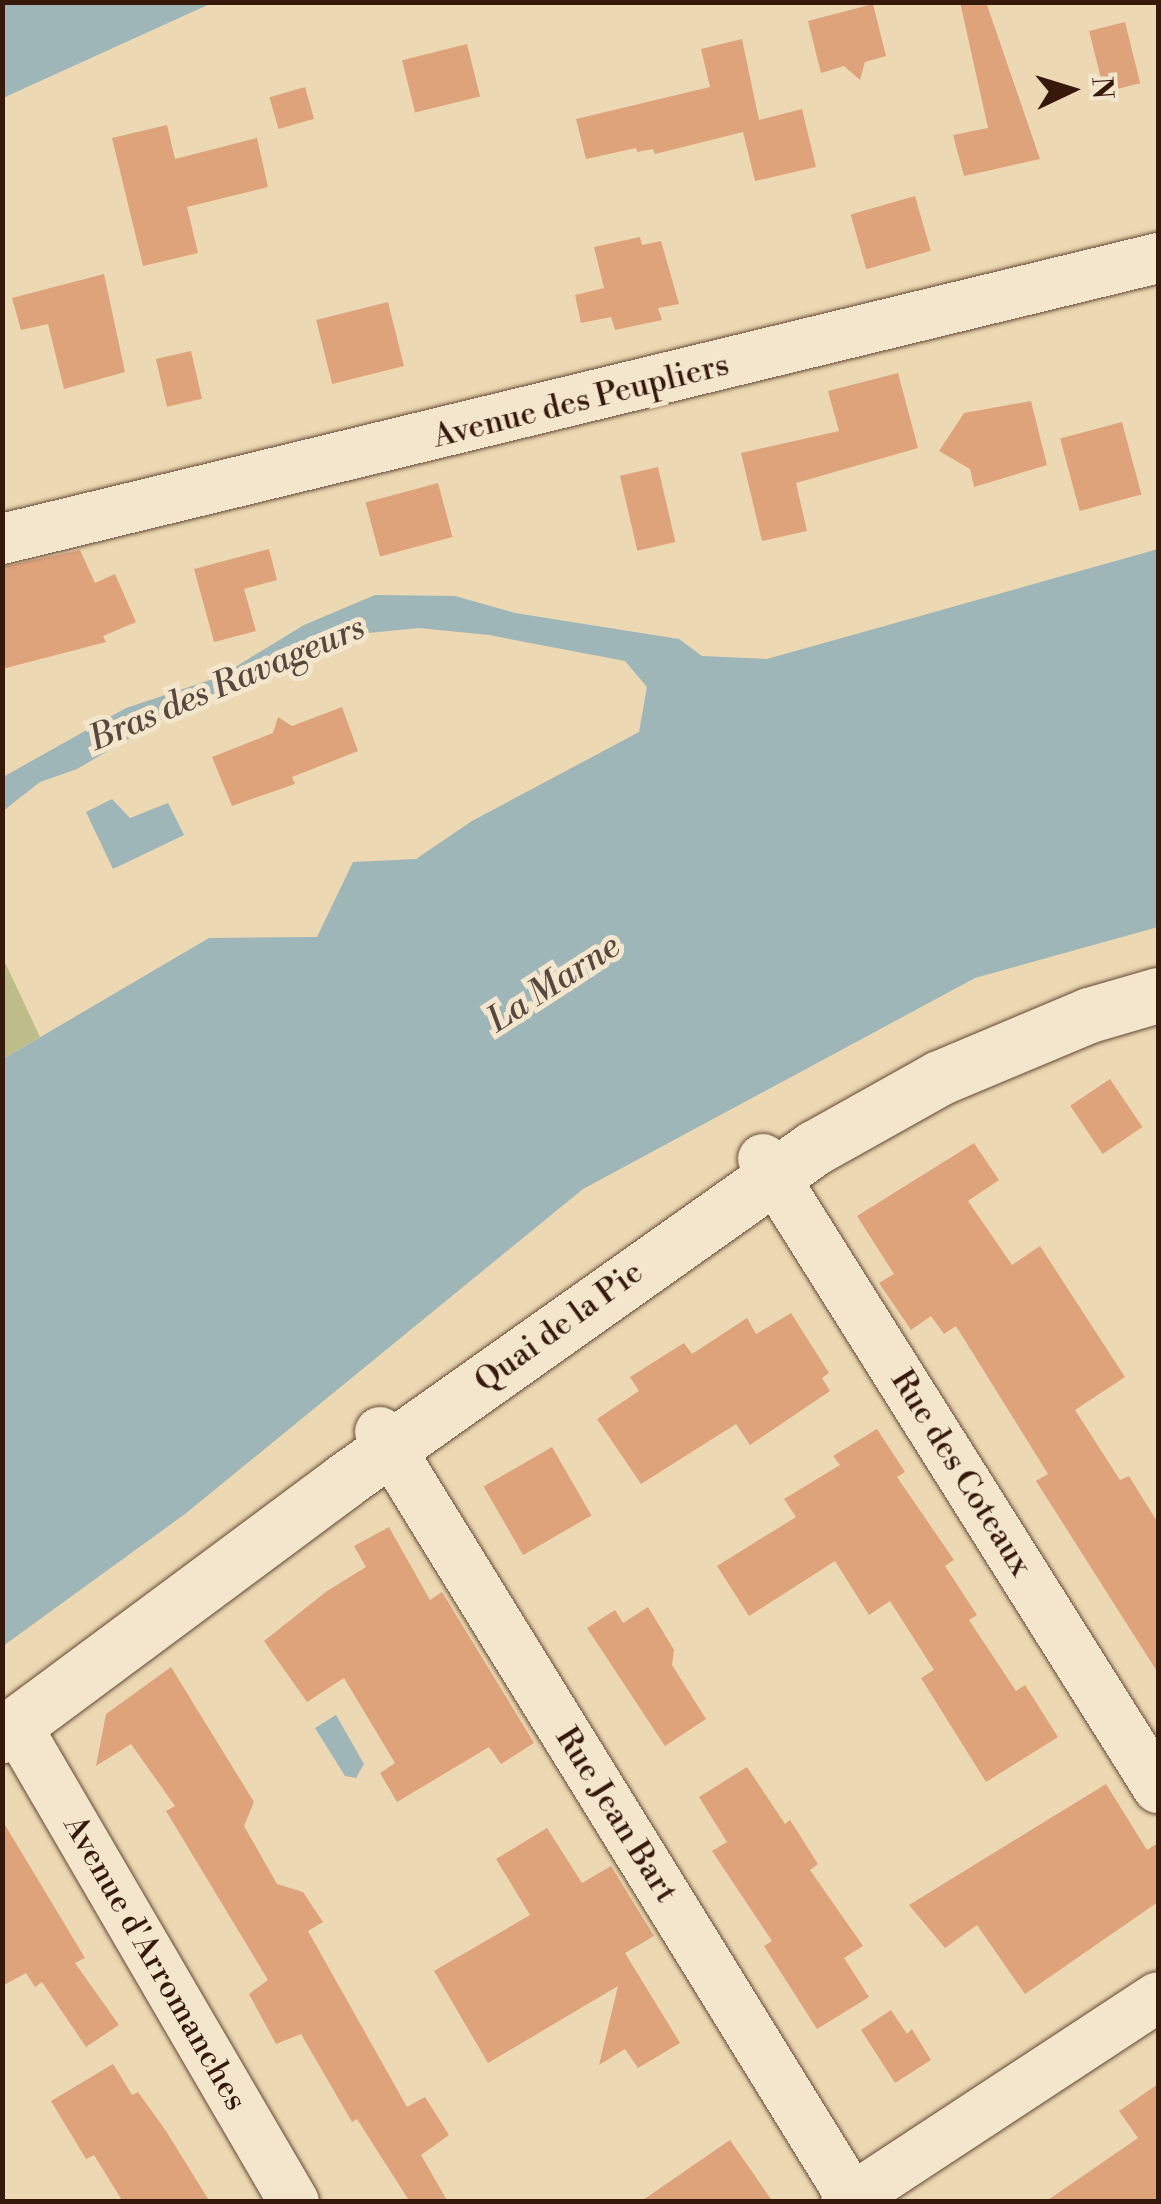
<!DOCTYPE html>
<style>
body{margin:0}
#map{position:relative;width:1161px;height:2204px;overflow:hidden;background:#ecd8b2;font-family:"Libre Bodoni",serif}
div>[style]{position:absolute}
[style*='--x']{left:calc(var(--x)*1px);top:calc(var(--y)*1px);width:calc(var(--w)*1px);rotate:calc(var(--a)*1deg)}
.green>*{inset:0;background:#bebc88}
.water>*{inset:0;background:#9fb6b8}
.building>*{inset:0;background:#dfa37c;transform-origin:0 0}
.roads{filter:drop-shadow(0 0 2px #644935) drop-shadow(0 0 2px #644935)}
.street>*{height:50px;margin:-25px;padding:0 25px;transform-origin:25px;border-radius:25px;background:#f3e6cd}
.secondary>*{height:55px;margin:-27.5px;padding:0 27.5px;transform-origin:27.5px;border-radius:27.5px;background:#f3e6cd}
span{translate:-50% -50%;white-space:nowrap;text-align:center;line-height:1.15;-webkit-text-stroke:10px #f3e6cd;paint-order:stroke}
.street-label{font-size:32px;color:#36190b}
.water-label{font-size:35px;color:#56483f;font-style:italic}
.frame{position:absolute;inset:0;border:5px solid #36190b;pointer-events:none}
.north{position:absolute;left:1021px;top:40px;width:100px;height:100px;-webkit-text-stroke:8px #f3e6cd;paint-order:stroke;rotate:86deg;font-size:28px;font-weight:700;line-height:40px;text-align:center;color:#36190b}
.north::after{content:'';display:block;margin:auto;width:35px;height:45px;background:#36190b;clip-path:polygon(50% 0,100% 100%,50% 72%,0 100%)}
</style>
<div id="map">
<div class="green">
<div style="clip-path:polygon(2px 956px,40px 1037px,3px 1059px,2px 1059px)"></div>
</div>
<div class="water">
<div style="clip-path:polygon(3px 2px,212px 2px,212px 3px,3px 98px)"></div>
<div style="clip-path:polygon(1158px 549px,1158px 927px,975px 978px,583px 1189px,185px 1514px,3px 1646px,3px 1059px,209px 938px,317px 937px,353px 862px,416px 859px,472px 821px,639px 732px,647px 687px,625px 661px,489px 635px,419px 628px,348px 635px,161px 720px,77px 769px,40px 782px,3px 811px,3px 777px,126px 708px,219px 677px,304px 625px,375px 595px,455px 596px,515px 613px,679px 639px,702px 656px,767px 659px)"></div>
<div style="clip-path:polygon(112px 799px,130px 818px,168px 803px,184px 835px,113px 869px,86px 812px)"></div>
<div style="clip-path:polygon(336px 1715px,364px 1764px,356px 1778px,345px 1776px,315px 1728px)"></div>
</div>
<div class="building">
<div style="clip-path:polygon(960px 2px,986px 2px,1040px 159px,964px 176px,953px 135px,988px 128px)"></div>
<div style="clip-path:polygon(873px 4px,886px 56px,865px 62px,860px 80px,844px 66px,821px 73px,808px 21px)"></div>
<div style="left:1125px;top:22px;width:63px;height:37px;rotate:76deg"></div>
<div style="clip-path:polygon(742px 39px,759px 120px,802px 109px,816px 167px,755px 181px,743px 132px,655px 154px,653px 149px,637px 152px,636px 148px,586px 159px,576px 119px,710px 87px,701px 49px)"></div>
<div style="left:467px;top:44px;width:54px;height:67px;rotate:76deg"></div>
<div style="left:305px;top:87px;width:33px;height:37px;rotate:74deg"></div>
<div style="clip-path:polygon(167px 125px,175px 159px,257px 138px,268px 187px,187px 207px,198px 253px,143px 266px,112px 138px)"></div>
<div style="left:915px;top:196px;width:57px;height:67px;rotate:74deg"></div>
<div style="clip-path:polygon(640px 237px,642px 245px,661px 241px,679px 304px,658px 308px,662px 320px,615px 330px,611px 317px,581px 323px,575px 295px,604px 288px,594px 247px)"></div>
<div style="clip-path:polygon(104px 274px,125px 372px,64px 389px,48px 324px,21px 330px,12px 298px)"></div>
<div style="left:388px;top:302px;width:66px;height:74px;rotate:76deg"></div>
<div style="left:191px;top:351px;width:49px;height:36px;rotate:77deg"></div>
<div style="clip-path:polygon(898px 373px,918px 448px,796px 483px,807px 531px,762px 541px,741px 453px,839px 431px,828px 391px)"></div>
<div style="clip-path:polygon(1031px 401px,1047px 465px,974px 487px,970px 469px,939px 451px,964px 413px)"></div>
<div style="left:1122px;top:422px;width:75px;height:64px;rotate:75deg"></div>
<div style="left:658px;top:467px;width:77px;height:39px;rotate:77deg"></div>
<div style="left:438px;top:483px;width:56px;height:75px;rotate:75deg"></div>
<div style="clip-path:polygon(269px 549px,277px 580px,244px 589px,256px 631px,214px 642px,194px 569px)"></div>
<div style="clip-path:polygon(80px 550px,95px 583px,115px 574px,136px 622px,103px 636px,106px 642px,2px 669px,2px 567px)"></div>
<div style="clip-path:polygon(342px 707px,358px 751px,292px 777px,295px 784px,232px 806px,212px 757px,273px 733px,278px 717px,292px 726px)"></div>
<div style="left:1110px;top:1079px;width:58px;height:48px;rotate:56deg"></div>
<div style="clip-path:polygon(974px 1143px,999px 1180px,968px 1201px,1012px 1265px,1040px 1246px,1125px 1377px,1075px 1410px,1120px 1480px,1129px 1476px,1158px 1523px,1158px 1673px,1036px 1481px,1048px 1474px,956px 1326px,944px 1334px,931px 1316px,911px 1330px,879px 1283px,894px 1274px,857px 1216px)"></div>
<div style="clip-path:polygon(791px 1313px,829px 1373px,822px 1378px,830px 1391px,750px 1445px,736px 1424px,641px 1484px,597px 1419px,639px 1391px,630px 1377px,684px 1343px,692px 1354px,747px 1318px,756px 1334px)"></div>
<div style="clip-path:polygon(877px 1429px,905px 1472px,897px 1477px,954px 1560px,945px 1566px,977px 1615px,969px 1620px,1016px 1691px,1025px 1685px,1058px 1737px,986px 1782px,921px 1678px,934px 1670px,890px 1601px,869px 1615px,835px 1561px,749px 1616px,717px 1566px,796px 1517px,784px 1499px,840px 1465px,833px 1456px)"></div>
<div style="left:552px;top:1447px;width:79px;height:79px;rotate:60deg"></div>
<div style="clip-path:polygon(389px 1527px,430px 1600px,442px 1592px,534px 1743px,501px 1764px,489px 1747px,397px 1802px,380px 1773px,395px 1763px,344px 1678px,307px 1702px,264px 1641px,327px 1591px,366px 1567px,354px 1546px)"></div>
<div style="clip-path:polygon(648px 1607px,674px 1650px,672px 1665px,706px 1719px,665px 1746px,587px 1628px,615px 1610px,623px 1623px)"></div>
<div style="clip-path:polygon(171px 1667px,254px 1802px,244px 1826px,277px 1884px,303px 1892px,323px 1922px,308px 1931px,407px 2107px,425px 2097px,449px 2135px,421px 2155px,448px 2202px,410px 2202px,357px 2119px,352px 2122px,301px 2034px,276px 2044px,249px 1994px,268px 1980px,166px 1811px,175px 1806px,131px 1744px,96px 1766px,106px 1714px)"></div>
<div style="clip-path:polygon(747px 1767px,785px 1824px,790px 1820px,818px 1864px,810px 1870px,863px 1946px,844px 1958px,869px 1997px,817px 2029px,764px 1946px,772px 1941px,712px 1851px,727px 1842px,699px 1797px)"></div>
<div style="clip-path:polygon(1106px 1784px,1147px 1850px,1158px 1843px,1158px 1902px,1025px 1994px,977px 1925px,945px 1948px,909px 1905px)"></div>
<div style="clip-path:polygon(2px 1820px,85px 1958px,75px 1963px,119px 2025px,86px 2047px,42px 1982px,35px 1987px,26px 1973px,2px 1986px)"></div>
<div style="clip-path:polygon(547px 1828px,582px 1883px,611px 1866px,654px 1936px,625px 1953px,680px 2043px,638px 2068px,625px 2049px,599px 2065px,618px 1986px,488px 2063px,434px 1971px,530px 1915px,496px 1859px)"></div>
<div style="clip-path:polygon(891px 2010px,907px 2034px,912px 2029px,931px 2060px,895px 2083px,861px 2030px)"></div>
<div style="clip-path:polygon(113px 2064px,132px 2095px,138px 2092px,166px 2131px,210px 2202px,123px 2202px,94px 2155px,86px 2159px,51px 2101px)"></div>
<div style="clip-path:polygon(1158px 2084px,1158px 2202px,1045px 2202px,1138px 2138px,1119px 2111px)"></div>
<div style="clip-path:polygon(730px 2140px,773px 2202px,640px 2202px)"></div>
</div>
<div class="roads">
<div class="street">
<div style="--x:2;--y:539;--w:1190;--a:-13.66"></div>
<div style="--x:763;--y:1159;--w:743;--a:57.87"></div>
<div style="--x:380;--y:1432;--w:900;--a:58.36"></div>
<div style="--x:16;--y:1725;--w:552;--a:59.77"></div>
<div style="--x:846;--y:2202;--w:373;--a:-33.3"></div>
</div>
<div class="secondary">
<div style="--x:2;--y:1735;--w:427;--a:-36.6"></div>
<div style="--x:345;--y:1480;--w:575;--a:-35.29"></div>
<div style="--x:814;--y:1148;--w:143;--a:-29.2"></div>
<div style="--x:939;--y:1078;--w:163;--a:-22.8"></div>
<div style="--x:1089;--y:1015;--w:72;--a:-16.2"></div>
</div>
</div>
<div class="street-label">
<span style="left:581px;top:401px;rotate:-14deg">Avenue des Peupliers</span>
<span style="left:559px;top:1327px;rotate:-36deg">Quai de la Pie</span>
<span style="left:961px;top:1473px;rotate:58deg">Rue des Coteaux</span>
<span style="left:616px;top:1815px;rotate:58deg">Rue Jean Bart</span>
<span style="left:155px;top:1963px;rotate:60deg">Avenue d'Arromanches</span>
</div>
<div class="water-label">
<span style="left:227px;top:684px;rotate:-23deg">Bras des Ravageurs</span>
<span style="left:554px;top:984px;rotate:-33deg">La Marne</span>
</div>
<div class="frame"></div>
<div class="north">N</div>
</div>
